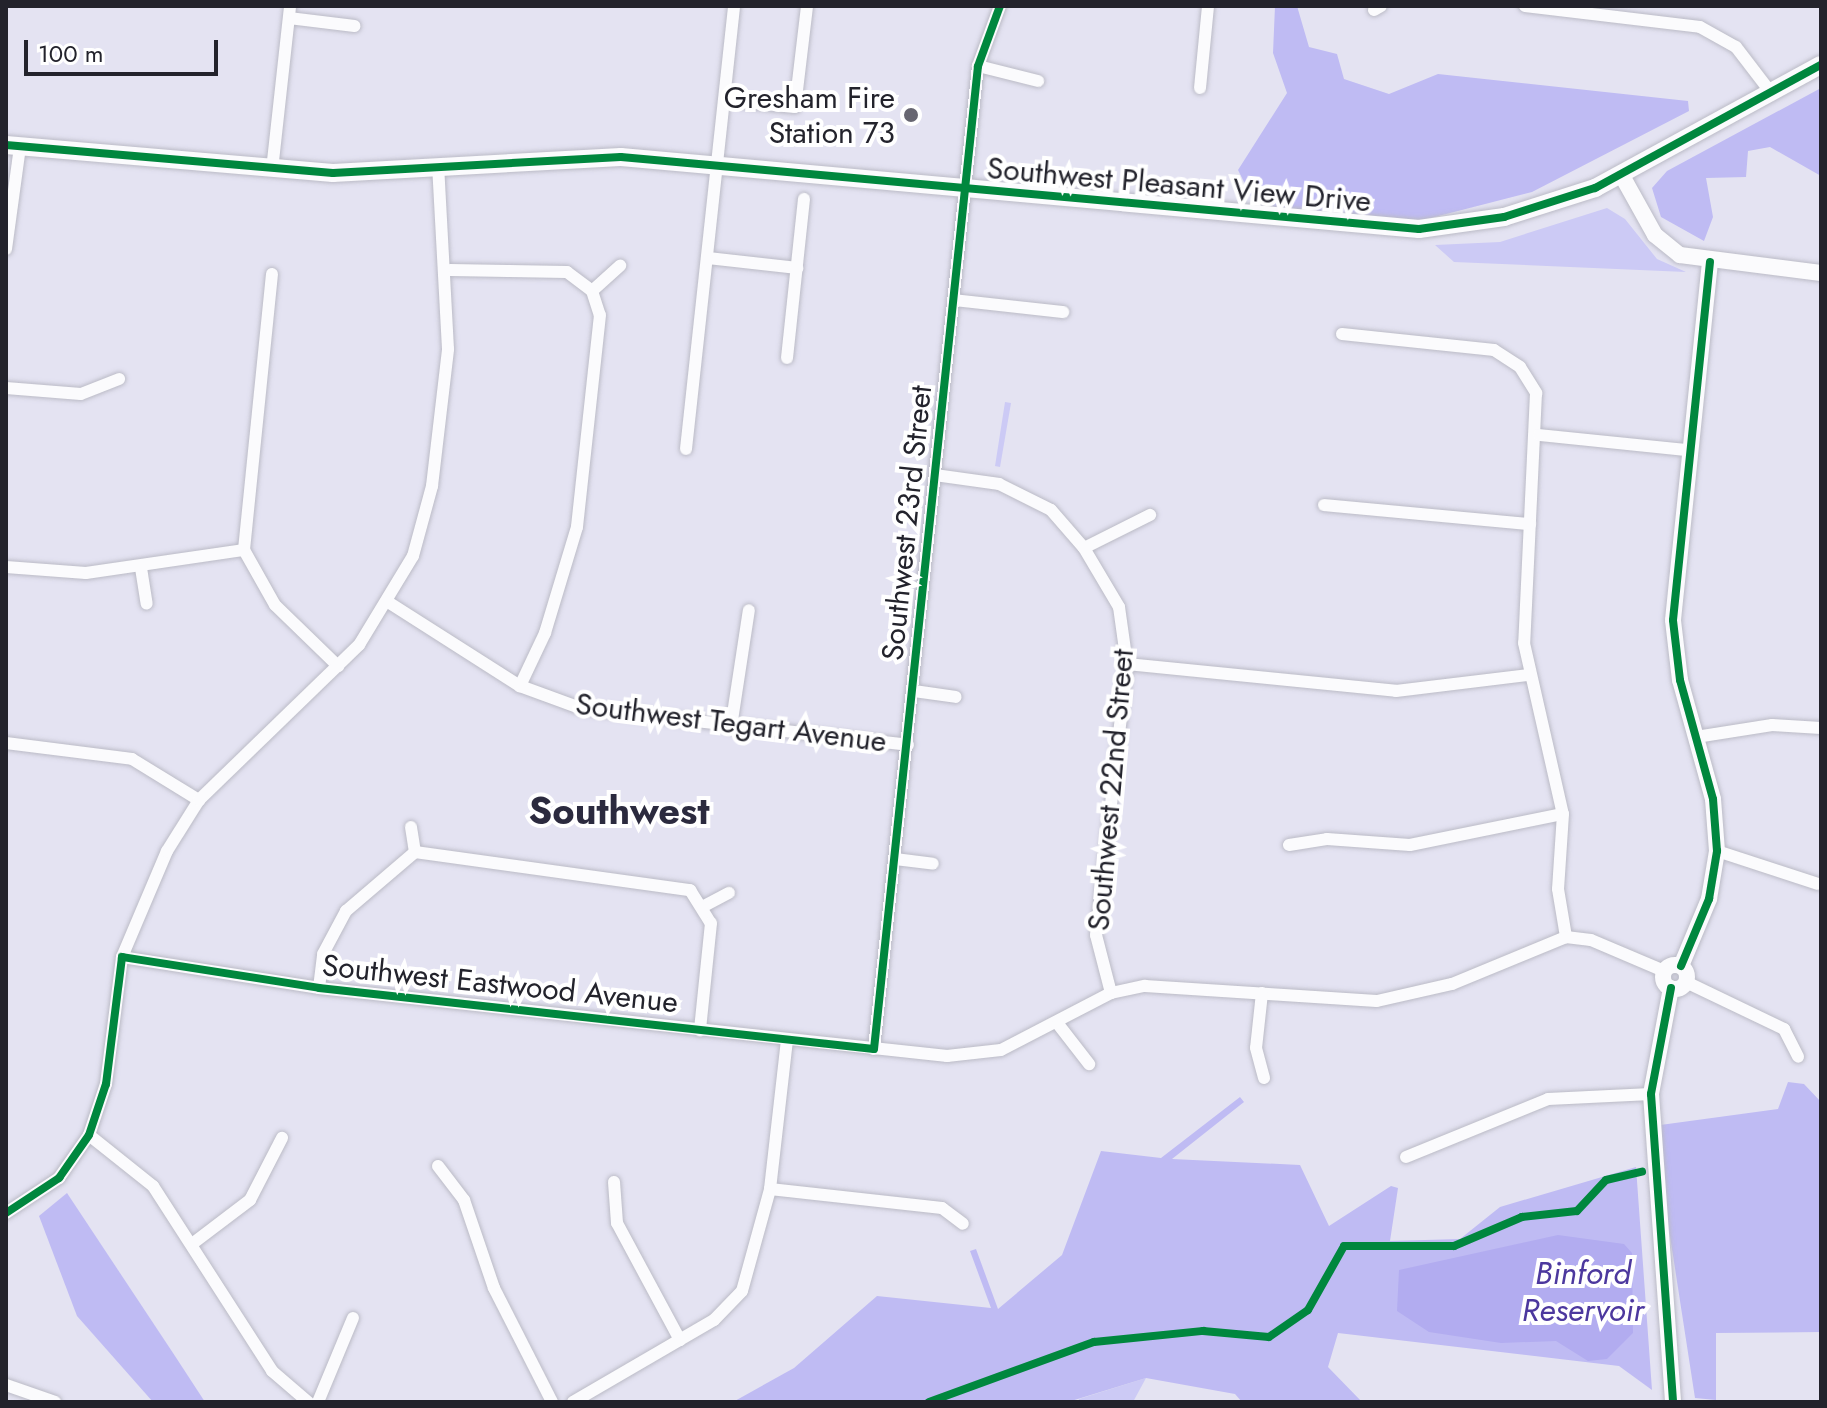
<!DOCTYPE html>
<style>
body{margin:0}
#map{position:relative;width:1827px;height:1408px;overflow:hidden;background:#e4e3f2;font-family:Jost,sans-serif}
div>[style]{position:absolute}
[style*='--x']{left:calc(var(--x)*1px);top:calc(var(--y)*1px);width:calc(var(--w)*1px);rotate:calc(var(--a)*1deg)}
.green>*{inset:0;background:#cccaf5}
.forest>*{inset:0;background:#bfbbf3}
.water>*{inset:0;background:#b2acf0}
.roads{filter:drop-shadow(0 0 2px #bbbbc6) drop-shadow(0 0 2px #bbbbc6)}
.minor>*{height:12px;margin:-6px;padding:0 6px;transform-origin:6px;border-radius:6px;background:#fbfbfd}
.tertiary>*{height:16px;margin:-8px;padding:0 8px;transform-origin:8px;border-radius:8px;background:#fbfbfd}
.tertiary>.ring{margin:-8px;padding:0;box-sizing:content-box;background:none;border:16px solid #fbfbfd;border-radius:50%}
.secondary>*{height:18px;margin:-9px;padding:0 9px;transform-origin:9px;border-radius:9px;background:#fbfbfd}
.cycleway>*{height:8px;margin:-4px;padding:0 4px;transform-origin:4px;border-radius:4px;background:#00873e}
.dots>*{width:22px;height:22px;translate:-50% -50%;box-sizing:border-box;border:4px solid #fff;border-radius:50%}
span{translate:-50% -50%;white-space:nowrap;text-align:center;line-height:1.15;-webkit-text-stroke:8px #fff;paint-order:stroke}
.poi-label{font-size:30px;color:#23232c}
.right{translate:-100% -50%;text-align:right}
.street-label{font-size:30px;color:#23232c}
.water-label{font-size:32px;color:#4c389e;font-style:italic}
.district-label{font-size:38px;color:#2b2a3e;font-weight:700}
.frame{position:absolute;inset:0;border:8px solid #23232c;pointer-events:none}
.scale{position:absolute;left:24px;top:40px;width:194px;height:36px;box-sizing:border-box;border:4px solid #23232c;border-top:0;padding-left:10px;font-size:24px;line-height:28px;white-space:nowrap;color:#23232c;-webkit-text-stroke:6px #fff;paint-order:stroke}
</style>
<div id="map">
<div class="green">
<div style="clip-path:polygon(1607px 208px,1625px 219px,1657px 259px,1686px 272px,1454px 262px,1435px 245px,1500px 242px)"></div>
<div style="clip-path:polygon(1005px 402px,1011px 403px,1000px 467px,995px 466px)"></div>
<div style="clip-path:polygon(1146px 1378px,1133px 1402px,1078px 1402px,1079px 1399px)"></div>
</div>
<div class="forest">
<div style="clip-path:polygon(1275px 6px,1297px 6px,1309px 47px,1337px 54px,1344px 79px,1389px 94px,1438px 74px,1688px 101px,1689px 111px,1532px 192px,1419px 221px,1287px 213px,1251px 196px,1238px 170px,1287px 93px,1273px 53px)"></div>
<div style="clip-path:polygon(1821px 88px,1821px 176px,1770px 147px,1748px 151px,1746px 177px,1706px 178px,1713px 217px,1704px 241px,1661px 217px,1652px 188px,1667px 171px)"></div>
<div style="clip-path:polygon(1788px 1082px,1804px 1084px,1821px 1102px,1821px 1332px,1716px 1333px,1716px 1400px,1695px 1398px,1653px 1126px,1778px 1109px)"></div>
<div style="clip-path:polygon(1240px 1097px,1244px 1102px,1172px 1159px,1300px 1165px,1329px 1226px,1391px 1186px,1398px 1188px,1390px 1241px,1460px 1239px,1500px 1207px,1636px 1167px,1652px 1390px,1619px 1366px,1338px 1333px,1328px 1367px,1362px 1402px,1242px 1402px,1235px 1394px,1146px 1378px,1068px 1402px,733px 1402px,794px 1368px,877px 1296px,991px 1308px,970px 1251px,976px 1249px,998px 1309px,1062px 1255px,1101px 1151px,1161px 1158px)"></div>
<div style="clip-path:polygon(67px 1193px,175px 1356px,205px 1402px,153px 1402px,77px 1316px,39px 1216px)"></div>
</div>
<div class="water">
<div style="clip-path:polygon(1558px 1235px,1624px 1244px,1632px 1253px,1633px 1333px,1607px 1359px,1588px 1361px,1556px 1341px,1501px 1343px,1429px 1332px,1397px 1311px,1399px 1270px)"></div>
</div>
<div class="roads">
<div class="minor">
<div style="--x:1525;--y:6;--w:176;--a:6.8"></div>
<div style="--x:1700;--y:27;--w:41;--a:29.1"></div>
<div style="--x:1736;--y:47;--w:59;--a:52.5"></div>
<div style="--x:1374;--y:10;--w:8;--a:-30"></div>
<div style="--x:289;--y:18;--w:66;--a:6.9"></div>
<div style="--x:978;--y:66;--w:62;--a:14"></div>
<div style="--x:1200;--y:88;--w:82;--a:-84.4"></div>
<div style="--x:725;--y:100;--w:70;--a:5.7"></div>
<div style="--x:795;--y:107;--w:102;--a:-83.2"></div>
<div style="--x:272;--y:170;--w:165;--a:-83.7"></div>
<div style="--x:6;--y:249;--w:103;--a:-82.2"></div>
<div style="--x:708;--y:258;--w:90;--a:6.4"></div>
<div style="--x:450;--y:270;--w:117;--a:1"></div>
<div style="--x:567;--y:272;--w:31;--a:37"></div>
<div style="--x:592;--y:291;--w:25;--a:72"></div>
<div style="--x:600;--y:315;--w:213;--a:96.2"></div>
<div style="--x:577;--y:527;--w:111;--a:106.8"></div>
<div style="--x:545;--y:633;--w:59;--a:115.3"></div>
<div style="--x:272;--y:274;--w:277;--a:95.8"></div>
<div style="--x:244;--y:550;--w:63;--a:60.6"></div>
<div style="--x:275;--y:605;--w:88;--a:44.1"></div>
<div style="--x:592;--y:291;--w:38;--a:-42"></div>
<div style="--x:954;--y:300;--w:110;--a:6.3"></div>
<div style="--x:1342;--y:334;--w:153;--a:6"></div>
<div style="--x:1494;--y:350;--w:31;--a:33"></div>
<div style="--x:1520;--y:367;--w:31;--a:58"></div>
<div style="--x:1536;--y:393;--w:250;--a:92.7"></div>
<div style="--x:1524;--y:643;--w:175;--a:77.2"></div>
<div style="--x:1563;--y:814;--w:75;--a:93.8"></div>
<div style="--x:1558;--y:889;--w:49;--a:80.5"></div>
<div style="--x:787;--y:358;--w:160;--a:-83.9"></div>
<div style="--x:6;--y:388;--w:75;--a:4.6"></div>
<div style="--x:81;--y:394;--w:41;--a:-21.5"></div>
<div style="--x:1539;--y:435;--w:149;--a:5.8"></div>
<div style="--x:686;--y:449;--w:446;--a:-83.8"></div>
<div style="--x:935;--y:475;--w:65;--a:8"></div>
<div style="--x:999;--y:484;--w:58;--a:26.6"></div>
<div style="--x:1051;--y:510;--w:50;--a:49"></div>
<div style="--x:1084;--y:548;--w:69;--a:59.3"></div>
<div style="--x:1119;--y:607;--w:58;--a:82"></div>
<div style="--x:1127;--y:664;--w:273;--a:96.5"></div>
<div style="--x:1096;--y:935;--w:60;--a:75.5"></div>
<div style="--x:1324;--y:505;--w:207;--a:5.3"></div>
<div style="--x:1084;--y:548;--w:74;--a:-26.6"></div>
<div style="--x:6;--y:567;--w:80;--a:4.3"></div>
<div style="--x:86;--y:573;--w:160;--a:-8.3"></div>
<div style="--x:141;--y:568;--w:36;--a:81"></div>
<div style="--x:388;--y:602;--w:156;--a:32.5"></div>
<div style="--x:520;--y:686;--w:64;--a:20.1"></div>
<div style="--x:580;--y:708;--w:330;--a:6.4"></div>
<div style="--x:1127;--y:664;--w:270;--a:5.7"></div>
<div style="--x:1396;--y:691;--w:134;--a:-6.9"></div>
<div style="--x:914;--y:691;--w:42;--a:8.1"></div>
<div style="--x:731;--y:727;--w:118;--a:-81.3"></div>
<div style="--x:1696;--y:737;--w:77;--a:-9"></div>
<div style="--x:1772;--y:725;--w:49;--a:3.5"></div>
<div style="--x:6;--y:743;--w:127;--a:7.2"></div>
<div style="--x:132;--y:759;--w:79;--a:31.5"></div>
<div style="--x:411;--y:827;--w:25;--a:81"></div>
<div style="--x:1289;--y:845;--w:38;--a:-9"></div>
<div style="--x:1327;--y:839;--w:83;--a:4.1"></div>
<div style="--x:1410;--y:845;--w:156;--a:-11.5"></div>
<div style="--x:1717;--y:851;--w:106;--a:18.1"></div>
<div style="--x:895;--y:859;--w:38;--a:7"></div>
<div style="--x:706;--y:905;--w:26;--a:-28"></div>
<div style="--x:122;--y:957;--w:199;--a:8.9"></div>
<div style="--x:319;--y:988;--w:632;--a:6.18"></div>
<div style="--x:947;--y:1056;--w:54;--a:-6.3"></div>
<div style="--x:1001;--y:1050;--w:124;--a:-27.4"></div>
<div style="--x:1111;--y:993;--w:35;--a:-12"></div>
<div style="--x:1145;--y:986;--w:232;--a:3.7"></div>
<div style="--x:1377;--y:1001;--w:77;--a:-12.8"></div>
<div style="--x:1452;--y:984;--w:123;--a:-22.4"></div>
<div style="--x:1566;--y:937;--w:25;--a:7"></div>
<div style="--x:1591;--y:940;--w:79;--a:23"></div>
<div style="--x:1686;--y:982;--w:109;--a:25.6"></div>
<div style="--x:1784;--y:1029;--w:31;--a:63"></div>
<div style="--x:319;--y:988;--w:34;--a:-83"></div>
<div style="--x:323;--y:954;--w:49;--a:-61.9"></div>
<div style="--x:346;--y:911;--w:91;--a:-40.5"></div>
<div style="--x:415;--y:852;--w:278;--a:7.9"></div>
<div style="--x:690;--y:890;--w:39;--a:58"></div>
<div style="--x:711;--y:923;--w:108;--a:95.9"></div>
<div style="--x:1262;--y:993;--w:55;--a:96.2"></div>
<div style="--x:1256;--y:1048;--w:31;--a:75"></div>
<div style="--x:1058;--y:1024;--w:51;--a:52.2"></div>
<div style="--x:874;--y:1049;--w:988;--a:-83.96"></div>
<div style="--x:978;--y:66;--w:64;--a:-69.9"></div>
<div style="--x:89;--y:1135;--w:82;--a:38.6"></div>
<div style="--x:153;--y:1186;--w:220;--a:57.2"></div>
<div style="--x:272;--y:1371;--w:48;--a:40.7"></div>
<div style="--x:1406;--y:1157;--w:153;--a:-22.2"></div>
<div style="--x:1548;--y:1099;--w:103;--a:-2.8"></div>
<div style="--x:438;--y:1166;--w:43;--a:52.6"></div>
<div style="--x:464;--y:1200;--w:93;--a:71.2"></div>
<div style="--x:494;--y:1288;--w:128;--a:63"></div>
<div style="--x:614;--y:1182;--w:41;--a:85.8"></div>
<div style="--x:617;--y:1223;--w:133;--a:61.7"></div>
<div style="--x:770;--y:1189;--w:173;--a:6.3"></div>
<div style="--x:942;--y:1208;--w:26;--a:37"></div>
<div style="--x:6;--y:1213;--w:64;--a:-33.4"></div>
<div style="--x:59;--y:1178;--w:52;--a:-55.1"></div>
<div style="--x:89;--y:1135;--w:54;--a:-71.6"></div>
<div style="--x:106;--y:1084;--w:128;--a:-82.8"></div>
<div style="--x:122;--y:957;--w:115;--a:-67"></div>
<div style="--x:167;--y:851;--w:60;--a:-57.9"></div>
<div style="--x:199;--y:800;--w:223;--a:-44.1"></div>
<div style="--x:359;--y:645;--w:104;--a:-58.8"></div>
<div style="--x:413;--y:556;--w:73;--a:-74.8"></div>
<div style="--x:432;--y:486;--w:138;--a:-83.3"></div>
<div style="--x:448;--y:349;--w:184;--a:-93.1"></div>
<div style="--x:192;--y:1244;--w:73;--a:-37.2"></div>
<div style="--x:250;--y:1200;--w:70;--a:-62.7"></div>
<div style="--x:6;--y:1385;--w:52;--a:19.1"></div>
<div style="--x:318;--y:1402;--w:91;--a:-67.4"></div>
<div style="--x:573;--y:1402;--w:163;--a:-30.2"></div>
<div style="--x:714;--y:1320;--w:40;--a:-46"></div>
<div style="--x:742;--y:1291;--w:106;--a:-74.6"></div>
<div style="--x:770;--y:1189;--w:151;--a:-83.5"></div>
</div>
<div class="tertiary">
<div style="--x:1621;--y:174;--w:70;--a:60.9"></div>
<div style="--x:1655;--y:235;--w:32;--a:39"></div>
<div style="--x:1680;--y:255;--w:142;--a:7.3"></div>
<div class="ring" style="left:1663px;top:965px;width:8px;height:8px"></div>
<div style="--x:1681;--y:966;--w:73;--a:-67.3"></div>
<div style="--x:1709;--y:899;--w:49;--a:-80.5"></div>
<div style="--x:1717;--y:851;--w:52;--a:-94.4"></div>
<div style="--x:1713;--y:799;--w:123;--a:-105.5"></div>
<div style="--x:1680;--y:680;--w:60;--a:-96.7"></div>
<div style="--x:1673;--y:620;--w:360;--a:-84.1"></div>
<div style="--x:1671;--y:988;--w:108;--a:100.7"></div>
<div style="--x:1651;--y:1094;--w:309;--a:85.9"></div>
</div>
<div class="secondary">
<div style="--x:6;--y:145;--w:328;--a:4.9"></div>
<div style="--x:333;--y:173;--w:288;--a:-3.2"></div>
<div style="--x:621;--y:157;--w:801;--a:5.16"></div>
<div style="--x:1419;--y:229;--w:86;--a:-8"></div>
<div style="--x:1504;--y:217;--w:96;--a:-17.7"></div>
<div style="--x:1595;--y:188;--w:257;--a:-28.6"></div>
</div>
</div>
<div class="cycleway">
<div style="--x:6;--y:145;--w:328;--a:4.9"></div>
<div style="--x:333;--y:173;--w:288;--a:-3.2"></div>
<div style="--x:621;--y:157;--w:801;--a:5.16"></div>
<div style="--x:1419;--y:229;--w:86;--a:-8"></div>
<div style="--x:1504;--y:217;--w:96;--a:-17.7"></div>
<div style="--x:1595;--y:188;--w:257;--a:-28.6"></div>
<div style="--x:1681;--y:966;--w:73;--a:-67.3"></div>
<div style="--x:1709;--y:899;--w:49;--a:-80.5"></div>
<div style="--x:1717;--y:851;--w:52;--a:-94.4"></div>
<div style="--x:1713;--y:799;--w:123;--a:-105.5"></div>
<div style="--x:1680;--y:680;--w:60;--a:-96.7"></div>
<div style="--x:1673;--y:620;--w:360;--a:-84.1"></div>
<div style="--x:1671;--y:988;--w:108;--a:100.7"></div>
<div style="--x:1651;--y:1094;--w:309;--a:85.9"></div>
<div style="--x:6;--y:1213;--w:64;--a:-33.4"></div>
<div style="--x:59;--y:1178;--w:52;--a:-55.1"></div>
<div style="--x:89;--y:1135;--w:54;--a:-71.6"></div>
<div style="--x:106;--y:1084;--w:128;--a:-82.8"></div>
<div style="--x:122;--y:957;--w:199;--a:8.9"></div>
<div style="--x:319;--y:988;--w:558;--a:6.27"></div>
<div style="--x:874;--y:1049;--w:988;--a:-83.96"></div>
<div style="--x:978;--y:66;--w:64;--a:-69.9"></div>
<div style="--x:929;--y:1402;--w:176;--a:-20"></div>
<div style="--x:1094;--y:1342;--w:110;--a:-5.8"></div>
<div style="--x:1203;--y:1331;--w:66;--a:5.2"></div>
<div style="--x:1269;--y:1337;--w:47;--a:-34.7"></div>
<div style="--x:1308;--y:1310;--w:73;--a:-60.6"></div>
<div style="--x:1344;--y:1246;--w:110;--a:0"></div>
<div style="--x:1454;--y:1246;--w:74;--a:-23.1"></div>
<div style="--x:1522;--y:1217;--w:55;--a:-6.2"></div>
<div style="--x:1577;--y:1211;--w:42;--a:-46.9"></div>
<div style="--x:1606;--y:1180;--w:37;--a:-13"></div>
</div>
<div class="dots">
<div style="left:911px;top:115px;background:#676671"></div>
</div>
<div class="poi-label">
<span class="right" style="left:895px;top:115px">Gresham Fire<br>Station 73</span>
</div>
<div class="street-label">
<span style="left:1179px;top:185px;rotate:5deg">Southwest Pleasant View Drive</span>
<span style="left:907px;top:523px;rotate:-84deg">Southwest 23rd Street</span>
<span style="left:731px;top:723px;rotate:7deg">Southwest Tegart Avenue</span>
<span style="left:1111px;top:790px;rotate:-85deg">Southwest 22nd Street</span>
<span style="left:500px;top:984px;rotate:6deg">Southwest Eastwood Avenue</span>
</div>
<div class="water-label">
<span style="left:1583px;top:1292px">Binford<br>Reservoir</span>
</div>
<div class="district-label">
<span style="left:619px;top:811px">Southwest</span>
</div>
<div class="frame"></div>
<div class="scale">100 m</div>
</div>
